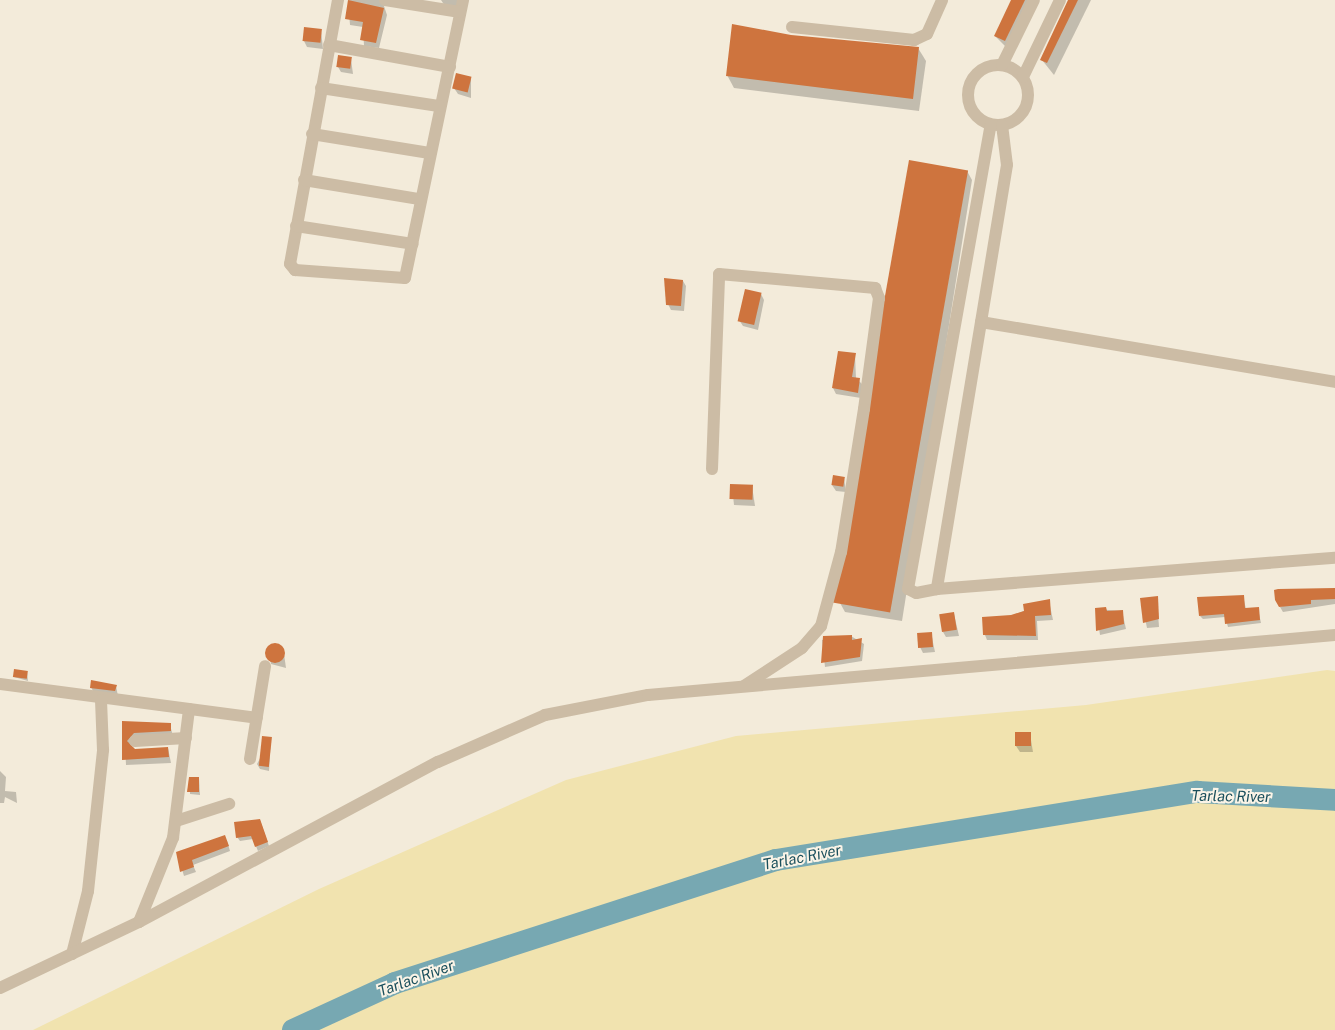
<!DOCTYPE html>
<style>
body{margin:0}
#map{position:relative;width:1335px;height:1030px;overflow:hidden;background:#f3ebda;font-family:"Public Sans",sans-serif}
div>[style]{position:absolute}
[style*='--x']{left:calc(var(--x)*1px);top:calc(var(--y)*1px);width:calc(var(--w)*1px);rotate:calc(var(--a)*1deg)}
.sand>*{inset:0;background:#f1e3af}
.shadow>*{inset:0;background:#0003}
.river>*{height:22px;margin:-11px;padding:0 11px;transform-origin:11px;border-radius:11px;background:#77a8b2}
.building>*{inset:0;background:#ce743e;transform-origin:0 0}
.round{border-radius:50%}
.minor>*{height:12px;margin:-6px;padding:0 6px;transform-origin:6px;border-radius:6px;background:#ccbca5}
.minor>.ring{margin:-6px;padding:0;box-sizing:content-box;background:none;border:12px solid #ccbca5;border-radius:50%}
span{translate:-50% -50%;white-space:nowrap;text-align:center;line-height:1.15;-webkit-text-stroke:4px #fbf4e7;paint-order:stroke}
.water-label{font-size:15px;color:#1a4f5c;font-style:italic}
</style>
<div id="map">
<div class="sand">
<div style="clip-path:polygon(1327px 670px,1335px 671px,1335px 1030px,33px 1030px,319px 889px,566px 780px,736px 736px,1086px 705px)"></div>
</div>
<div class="shadow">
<div style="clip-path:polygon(348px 0,382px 0,387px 15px,379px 48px,364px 46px,363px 27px,350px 25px)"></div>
<div style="clip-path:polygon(441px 0,460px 0,457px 8px,445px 6px)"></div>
<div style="clip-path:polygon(1013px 0,1038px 0,1012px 53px,995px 36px)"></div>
<div style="clip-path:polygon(1071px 0,1091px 0,1054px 75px,1042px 60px)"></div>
<div style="clip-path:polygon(321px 30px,323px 49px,307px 47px,304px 41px)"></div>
<div style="clip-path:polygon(791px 36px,918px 48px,926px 61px,919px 111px,734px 88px,727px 75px)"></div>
<div style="clip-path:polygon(351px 59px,353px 74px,341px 72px,338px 67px)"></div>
<div style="clip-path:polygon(471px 78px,471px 98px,458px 94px,454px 88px)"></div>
<div style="clip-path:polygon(967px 171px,972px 180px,902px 621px,845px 612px,840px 603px)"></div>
<div style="clip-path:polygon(666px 279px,683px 281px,686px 286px,684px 311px,671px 310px,668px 304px)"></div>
<div style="clip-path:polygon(761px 294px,764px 300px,758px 330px,743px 326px,739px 320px)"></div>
<div style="clip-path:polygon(855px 355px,856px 378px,863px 385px,861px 398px,836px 394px,833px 388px)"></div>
<div style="clip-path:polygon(844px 478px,846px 492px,836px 491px,832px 485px)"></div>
<div style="clip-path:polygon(732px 486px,752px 486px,755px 506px,734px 505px)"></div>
<div style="clip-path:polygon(1335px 589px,1335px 604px,1283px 612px,1280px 607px)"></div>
<div style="clip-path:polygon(1243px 596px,1246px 609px,1258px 609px,1261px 623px,1228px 627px,1225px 617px,1203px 619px,1200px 616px)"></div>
<div style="clip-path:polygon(1157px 598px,1159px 627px,1147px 628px,1141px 599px)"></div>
<div style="clip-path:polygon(1049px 601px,1053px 620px,1037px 621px,1038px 640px,987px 640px,985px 635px,1011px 616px)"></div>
<div style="clip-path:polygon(1096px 609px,1122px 611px,1126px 629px,1100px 635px)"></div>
<div style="clip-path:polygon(954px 614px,959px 636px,946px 637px,943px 632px)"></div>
<div style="clip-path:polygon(931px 633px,935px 652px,923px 653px,920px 647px)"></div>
<div style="clip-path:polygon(851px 636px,864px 644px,862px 661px,825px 667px,822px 640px)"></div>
<div style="clip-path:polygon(268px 646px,283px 647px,286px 668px,271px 664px)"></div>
<div style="clip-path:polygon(27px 672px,28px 681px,14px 677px)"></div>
<div style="clip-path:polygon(116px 686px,118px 696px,94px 693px,91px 687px)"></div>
<div style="clip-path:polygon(124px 723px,170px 725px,173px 736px,130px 746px,134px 750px,168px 748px,171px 763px,126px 765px)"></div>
<div style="clip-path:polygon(1030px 734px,1033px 752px,1020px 752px,1016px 746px)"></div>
<div style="clip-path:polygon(271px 738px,269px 771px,260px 769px,257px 764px)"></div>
<div style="clip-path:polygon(0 771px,6px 777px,5px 791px,16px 792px,17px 803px,5px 797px,4px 803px,0 803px)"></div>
<div style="clip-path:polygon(190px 778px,199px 778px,200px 795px,190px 794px)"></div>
<div style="clip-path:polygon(260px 820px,269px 846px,258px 851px,253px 839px,240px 841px,237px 837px)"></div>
<div style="clip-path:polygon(227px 841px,230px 851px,193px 865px,196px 872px,184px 876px,177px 853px)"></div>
</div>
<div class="river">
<div style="--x:293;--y:1030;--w:112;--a:-24.7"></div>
<div style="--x:395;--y:983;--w:400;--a:-17.9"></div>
<div style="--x:776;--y:860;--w:427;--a:-9.2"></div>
<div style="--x:1198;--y:792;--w:137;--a:3.3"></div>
</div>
<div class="building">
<div style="clip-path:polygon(348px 0,384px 8px,376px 43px,360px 40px,363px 22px,345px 19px)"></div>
<div style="clip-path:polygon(1011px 0,1025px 0,1005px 41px,994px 36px)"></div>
<div style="clip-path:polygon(1068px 0,1078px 0,1047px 63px,1040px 60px)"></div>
<div style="clip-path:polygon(732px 24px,791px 35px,919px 47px,913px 99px,726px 76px)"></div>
<div style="left:304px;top:27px;width:18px;height:14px;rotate:6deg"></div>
<div style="left:338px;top:55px;width:14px;height:12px;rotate:8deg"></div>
<div style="left:456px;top:73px;width:16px;height:16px;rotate:14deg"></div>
<div style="left:909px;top:160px;width:60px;height:449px;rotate:10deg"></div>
<div style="clip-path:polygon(664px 278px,683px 280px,681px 306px,666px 305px)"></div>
<div style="left:745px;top:289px;width:17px;height:33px;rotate:13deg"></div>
<div style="clip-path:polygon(838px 351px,856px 353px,852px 377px,860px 378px,858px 393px,832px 388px)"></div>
<div style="left:833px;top:475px;width:12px;height:10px;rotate:9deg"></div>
<div style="left:730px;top:484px;width:23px;height:15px;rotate:2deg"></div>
<div style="clip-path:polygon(1335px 588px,1335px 599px,1311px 600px,1311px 604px,1279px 607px,1275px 600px,1274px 590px,1278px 589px)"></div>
<div style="clip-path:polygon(1244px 595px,1245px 608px,1259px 607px,1260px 620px,1225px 624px,1224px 614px,1199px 616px,1197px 597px)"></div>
<div style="clip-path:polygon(1158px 596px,1159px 619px,1143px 623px,1140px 598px)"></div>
<div style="clip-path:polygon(1050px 599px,1051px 615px,1035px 616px,1036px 636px,983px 635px,982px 617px,1011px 615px,1024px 611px,1023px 604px)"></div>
<div style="clip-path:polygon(1106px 607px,1107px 611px,1123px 610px,1124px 624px,1096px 631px,1095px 608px)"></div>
<div style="left:954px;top:612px;width:18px;height:15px;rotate:81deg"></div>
<div style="left:932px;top:632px;width:15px;height:15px;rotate:86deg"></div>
<div style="clip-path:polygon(852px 635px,852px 640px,862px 638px,860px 657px,821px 663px,823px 636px)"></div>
<div class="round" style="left:265px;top:643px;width:20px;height:20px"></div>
<div style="left:14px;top:669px;width:14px;height:8px;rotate:8deg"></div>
<div style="clip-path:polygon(91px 680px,117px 685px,115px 691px,90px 688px)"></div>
<div style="clip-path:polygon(122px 721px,171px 723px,171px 731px,134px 733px,127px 741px,135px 749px,168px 747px,169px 757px,122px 760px)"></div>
<div style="left:1015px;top:732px;width:16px;height:14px"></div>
<div style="left:262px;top:736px;width:10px;height:30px;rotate:6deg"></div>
<div style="clip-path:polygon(189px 777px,199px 777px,199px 792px,187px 792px)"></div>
<div style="clip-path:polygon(260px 819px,268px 842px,255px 847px,251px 836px,236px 838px,234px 822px)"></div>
<div style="clip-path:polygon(225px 835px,229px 846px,192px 860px,194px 867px,180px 872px,176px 852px)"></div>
</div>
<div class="minor">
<div style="--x:338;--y:0;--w:268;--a:100.3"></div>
<div style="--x:290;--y:264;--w:8;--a:50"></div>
<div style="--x:295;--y:270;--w:110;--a:4.2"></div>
<div style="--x:405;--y:278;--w:284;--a:-78.2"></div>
<div style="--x:385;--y:0;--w:76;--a:9.1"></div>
<div style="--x:792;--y:27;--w:123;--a:6.1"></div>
<div style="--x:914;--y:40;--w:14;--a:-25"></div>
<div style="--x:927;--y:34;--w:37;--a:-66"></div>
<div style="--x:329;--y:45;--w:123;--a:10.3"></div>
<div class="ring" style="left:968px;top:65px;width:48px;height:48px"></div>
<div style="--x:1002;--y:65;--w:72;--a:-63.8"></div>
<div style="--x:1023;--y:77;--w:85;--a:-64.3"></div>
<div style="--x:321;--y:88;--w:119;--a:8.7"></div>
<div style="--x:1002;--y:125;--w:40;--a:82.9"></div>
<div style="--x:1007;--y:165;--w:430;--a:99.4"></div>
<div style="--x:937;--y:589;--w:399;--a:-4.5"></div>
<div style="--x:312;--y:134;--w:119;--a:9.2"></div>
<div style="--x:304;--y:180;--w:117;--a:9.4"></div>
<div style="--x:296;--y:226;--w:118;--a:8.7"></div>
<div style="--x:981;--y:322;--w:359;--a:9.6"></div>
<div style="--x:712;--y:469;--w:195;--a:-87.9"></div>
<div style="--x:719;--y:274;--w:157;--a:5.1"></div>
<div style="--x:875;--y:288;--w:11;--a:68"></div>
<div style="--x:879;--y:298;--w:112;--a:97.7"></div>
<div style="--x:864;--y:409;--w:145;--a:99.1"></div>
<div style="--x:841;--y:552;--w:77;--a:105.1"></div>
<div style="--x:821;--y:626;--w:29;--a:131"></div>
<div style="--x:802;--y:648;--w:69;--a:146.8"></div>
<div style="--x:937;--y:589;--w:21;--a:169"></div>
<div style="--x:916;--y:593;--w:9;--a:-153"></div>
<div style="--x:908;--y:589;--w:471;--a:-79.9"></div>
<div style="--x:0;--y:684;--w:259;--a:7.5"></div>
<div style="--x:135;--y:741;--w:51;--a:-3.4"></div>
<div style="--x:250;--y:759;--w:94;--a:-80.8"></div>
<div style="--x:176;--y:821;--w:56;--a:-17.8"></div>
<div style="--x:139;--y:922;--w:91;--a:-68"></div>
<div style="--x:173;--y:838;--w:130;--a:-82.9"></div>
<div style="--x:72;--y:954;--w:65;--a:-75.7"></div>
<div style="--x:88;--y:891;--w:142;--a:-83.9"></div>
<div style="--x:103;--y:750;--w:50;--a:-92.3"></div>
<div style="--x:0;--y:988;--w:154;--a:-25.4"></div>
<div style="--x:139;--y:922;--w:339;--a:-28.2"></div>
<div style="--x:438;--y:762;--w:117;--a:-23.7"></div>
<div style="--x:545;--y:715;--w:105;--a:-11"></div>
<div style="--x:648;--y:695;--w:690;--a:-4.99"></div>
</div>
<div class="water-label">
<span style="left:1231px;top:796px;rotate:1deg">Tarlac River</span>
<span style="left:802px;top:857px;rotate:-11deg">Tarlac River</span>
<span style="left:416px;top:978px;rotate:-20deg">Tarlac River</span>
</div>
</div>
